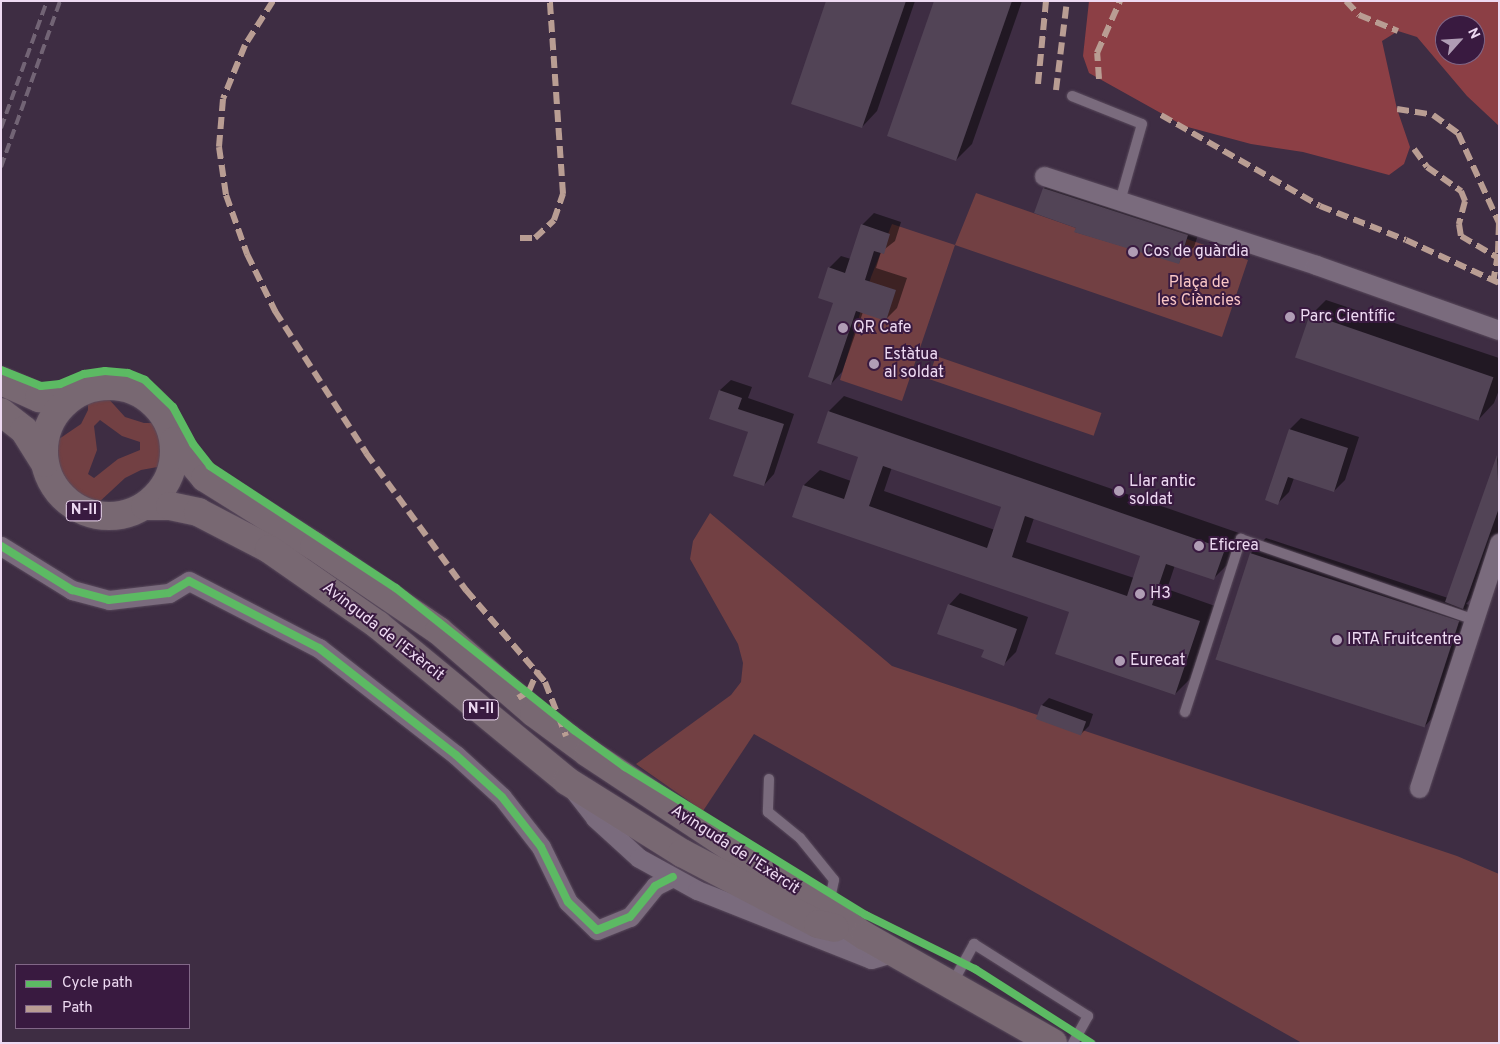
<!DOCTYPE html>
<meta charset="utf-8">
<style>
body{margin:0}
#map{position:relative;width:1500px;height:1044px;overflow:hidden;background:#3e2d43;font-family:Overpass,sans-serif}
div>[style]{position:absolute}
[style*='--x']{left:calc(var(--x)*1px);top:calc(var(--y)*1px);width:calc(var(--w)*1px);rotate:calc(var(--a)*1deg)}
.green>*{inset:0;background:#724043;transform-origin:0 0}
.forest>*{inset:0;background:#8c3f45}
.shadow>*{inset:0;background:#0007}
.building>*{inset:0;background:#524456;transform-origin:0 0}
.roads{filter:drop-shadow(0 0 1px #594a5c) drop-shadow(0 0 1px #594a5c)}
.service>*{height:10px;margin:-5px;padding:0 5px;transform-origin:5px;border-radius:5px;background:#7a6b7d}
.minor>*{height:19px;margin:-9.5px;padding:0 9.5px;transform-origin:9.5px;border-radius:9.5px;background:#7a6b7d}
.primary>*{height:28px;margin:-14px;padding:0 14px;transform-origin:14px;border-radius:14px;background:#786872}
.primary>.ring{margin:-14px;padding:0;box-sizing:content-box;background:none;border:28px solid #786872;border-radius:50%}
.rail>*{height:4px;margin-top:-2px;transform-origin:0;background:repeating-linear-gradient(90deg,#726475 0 10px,transparent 0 15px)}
.quiet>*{height:6px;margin-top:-3px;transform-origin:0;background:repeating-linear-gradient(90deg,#b99d93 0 12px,transparent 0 18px)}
.cycleway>*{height:8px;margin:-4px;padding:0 4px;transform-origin:4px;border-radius:4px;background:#5cba63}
.dots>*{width:14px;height:14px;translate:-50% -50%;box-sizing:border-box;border:2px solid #391a40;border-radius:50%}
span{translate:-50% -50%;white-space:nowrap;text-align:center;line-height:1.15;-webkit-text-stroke:4px #391a40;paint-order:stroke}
.shield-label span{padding:1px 4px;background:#391a40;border:1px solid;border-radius:4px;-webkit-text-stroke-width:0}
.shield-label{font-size:15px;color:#eedaf2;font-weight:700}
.poi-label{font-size:16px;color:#eedaf2}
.left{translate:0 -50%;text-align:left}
.park-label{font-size:16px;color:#f9c6c5}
.street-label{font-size:16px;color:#eedaf2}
.frame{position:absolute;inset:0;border:2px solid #eedaf2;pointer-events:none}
.legend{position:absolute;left:15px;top:964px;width:175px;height:65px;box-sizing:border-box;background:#391a40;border:1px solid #816787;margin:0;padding:6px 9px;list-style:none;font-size:15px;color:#eedaf2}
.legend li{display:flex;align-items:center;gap:10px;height:25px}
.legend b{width:25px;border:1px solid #816787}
.north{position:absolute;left:1435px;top:15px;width:50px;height:50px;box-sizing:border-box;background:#391a40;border:1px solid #816787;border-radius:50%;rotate:64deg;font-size:14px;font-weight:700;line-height:20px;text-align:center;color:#eedaf2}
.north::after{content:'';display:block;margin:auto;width:18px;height:22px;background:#b09db5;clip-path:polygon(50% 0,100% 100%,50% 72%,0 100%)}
</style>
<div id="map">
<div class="green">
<div style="clip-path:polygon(976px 193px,1076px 228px,1075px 232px,1179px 263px,1187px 239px,1248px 260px,1222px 337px,955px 245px,902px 401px,840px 380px,871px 277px,892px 224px,955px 245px)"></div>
<div style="left:936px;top:356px;width:175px;height:24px;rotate:19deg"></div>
<div style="clip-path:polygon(evenodd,106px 396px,125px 417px,144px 423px,157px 423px,167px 449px,163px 466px,141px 470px,125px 478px,97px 504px,82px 500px,67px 488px,59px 472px,58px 449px,59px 439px,81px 424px,88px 410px,88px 401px,106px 396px,100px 420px,122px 436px,140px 442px,140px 450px,118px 459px,94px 478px,88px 474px,97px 450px,94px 426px,100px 420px)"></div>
<div style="clip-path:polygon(710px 513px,892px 666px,1457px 856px,1499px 874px,1499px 1043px,1302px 1043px,754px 734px,703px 811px,636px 764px,731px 695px,741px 682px,743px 663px,738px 644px,690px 559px,693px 541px)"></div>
</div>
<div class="forest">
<div style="clip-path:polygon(evenodd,1089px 1px,1499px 1px,1499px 126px,1467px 96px,1417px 37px,1398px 31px,1382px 41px,1397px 109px,1410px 147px,1404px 164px,1389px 175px,1303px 152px,1251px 144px,1184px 126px,1089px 73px,1083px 56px,1089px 1px,1445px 25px,1475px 25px,1475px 55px,1445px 55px,1445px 25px)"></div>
</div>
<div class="shadow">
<div style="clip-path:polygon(827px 1px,915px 1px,877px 111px,862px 127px)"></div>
<div style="clip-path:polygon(936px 1px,1022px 1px,972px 144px,956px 160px)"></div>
<div style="clip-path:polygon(1060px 173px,1203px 220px,1194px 247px,1178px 262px,1036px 213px,1044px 188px)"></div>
<div style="clip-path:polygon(874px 213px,901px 222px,895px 241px,881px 252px,876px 268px,907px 278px,897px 308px,885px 320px,863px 312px,842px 372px,831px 384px,835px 302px,829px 268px,841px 256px,851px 259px,862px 225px)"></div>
<div style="clip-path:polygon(1326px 300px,1499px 358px,1499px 390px,1494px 403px,1479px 419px,1311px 315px)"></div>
<div style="clip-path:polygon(731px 380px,752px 387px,748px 398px,794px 414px,774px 474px,764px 485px,749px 432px,710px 418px,720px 390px)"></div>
<div style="clip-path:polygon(evenodd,844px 396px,1239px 533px,1229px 563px,1214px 578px,1175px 565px,1167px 589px,1215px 606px,1191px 678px,1175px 694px,1071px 611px,793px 516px,804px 485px,820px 470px,851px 481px,860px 457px,829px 411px,844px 396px,892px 467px,1002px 507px,995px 530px,884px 491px,892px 467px,844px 396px,1034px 518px,1142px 555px,1134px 578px,1026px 542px,1034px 518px)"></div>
<div style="clip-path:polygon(1301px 418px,1359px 437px,1345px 480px,1334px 491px,1294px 478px,1289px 492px,1278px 503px,1290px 429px)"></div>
<div style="clip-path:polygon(1499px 454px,1499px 536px,1478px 591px,1466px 604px,1474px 606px,1439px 711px,1424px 727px,1216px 658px,1251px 553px,1266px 538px,1448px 598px)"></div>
<div style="clip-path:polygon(960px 593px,1028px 617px,1016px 652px,1004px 664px,985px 650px,949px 605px)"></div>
<div style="clip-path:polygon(1049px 698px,1093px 714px,1089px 726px,1081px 734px,1042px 705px)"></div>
</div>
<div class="building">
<div style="clip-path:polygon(826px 1px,906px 1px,862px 128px,791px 104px)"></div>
<div style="clip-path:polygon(934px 1px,1012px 1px,956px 161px,887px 136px)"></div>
<div style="clip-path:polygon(1043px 188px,1188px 235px,1179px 264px,1074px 232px,1076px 228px,1034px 213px)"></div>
<div style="clip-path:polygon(861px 224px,890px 234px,884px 254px,874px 251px,865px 280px,896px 290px,886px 321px,856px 311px,831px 385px,808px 377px,833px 303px,818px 298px,828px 267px,845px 273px)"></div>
<div style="left:1310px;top:314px;width:194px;height:46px;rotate:19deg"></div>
<div style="clip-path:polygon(719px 390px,742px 398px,738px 409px,784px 424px,764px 486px,733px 476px,748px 432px,709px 419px)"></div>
<div style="clip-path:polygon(evenodd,828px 411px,1225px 549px,1214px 580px,1166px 564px,1152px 605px,1200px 621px,1175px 695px,1055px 654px,1069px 612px,792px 517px,803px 485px,844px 499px,858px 457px,817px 443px,828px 411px,883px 466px,1001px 507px,987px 548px,869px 506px,883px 466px,828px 411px,1025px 516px,1140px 556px,1127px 596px,1012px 557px,1025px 516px)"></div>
<div style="clip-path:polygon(1289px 429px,1348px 448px,1334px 492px,1288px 477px,1278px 505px,1265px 500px)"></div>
<div style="clip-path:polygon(1497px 455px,1499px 508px,1463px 609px,1445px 602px)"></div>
<div style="left:1250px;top:553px;width:220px;height:112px;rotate:18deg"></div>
<div style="clip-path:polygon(948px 604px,1017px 629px,1004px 666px,981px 657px,984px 650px,937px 634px)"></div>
<div style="left:1041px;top:705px;width:48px;height:15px;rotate:20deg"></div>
</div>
<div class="roads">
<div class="service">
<div style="--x:1072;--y:96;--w:75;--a:21.8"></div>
<div style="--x:1142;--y:124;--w:80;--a:105.9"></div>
<div style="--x:1185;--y:712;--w:182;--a:-72.1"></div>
<div style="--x:1241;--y:539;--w:244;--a:19.1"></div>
<div style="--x:769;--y:779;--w:33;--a:92"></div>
<div style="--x:768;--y:812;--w:41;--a:39.1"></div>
<div style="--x:800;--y:838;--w:54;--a:51"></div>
<div style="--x:834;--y:880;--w:30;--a:102"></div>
<div style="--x:952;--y:984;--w:46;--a:-61.2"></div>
<div style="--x:974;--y:944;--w:135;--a:32.3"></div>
<div style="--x:1088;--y:1016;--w:31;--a:119"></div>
</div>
<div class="minor">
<div style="--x:1044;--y:176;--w:286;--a:18.1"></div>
<div style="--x:1316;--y:265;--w:194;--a:19.6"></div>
<div style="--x:1;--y:546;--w:84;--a:31.8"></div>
<div style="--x:72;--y:590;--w:38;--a:15"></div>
<div style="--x:109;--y:600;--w:60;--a:-6.7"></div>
<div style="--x:169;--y:593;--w:23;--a:-31"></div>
<div style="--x:189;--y:581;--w:146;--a:27.3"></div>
<div style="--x:319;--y:648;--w:174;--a:38"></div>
<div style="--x:456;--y:755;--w:62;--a:42.4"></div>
<div style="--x:502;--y:797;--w:63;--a:52"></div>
<div style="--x:541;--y:847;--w:61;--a:63.9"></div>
<div style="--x:568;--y:902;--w:40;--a:44"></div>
<div style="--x:597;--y:930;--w:35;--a:-22"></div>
<div style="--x:630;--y:917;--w:40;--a:-51"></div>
<div style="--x:655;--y:886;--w:20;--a:-27"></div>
<div style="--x:1419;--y:788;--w:258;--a:-71.9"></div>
<div style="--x:575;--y:792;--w:33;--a:52"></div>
<div style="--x:595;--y:818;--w:59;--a:42.3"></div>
<div style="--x:639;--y:858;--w:66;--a:28.9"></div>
<div style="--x:697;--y:890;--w:187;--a:21.6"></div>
<div style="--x:871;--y:959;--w:25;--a:-16"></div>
</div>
<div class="primary">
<div style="--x:1;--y:381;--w:42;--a:24.1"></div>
<div style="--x:39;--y:398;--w:30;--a:2"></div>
<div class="ring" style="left:44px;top:386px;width:102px;height:102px"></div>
<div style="--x:1;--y:412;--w:29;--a:38"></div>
<div style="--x:24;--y:430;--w:39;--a:58"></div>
<div style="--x:174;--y:441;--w:48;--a:50"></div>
<div style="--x:205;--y:478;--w:128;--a:32"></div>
<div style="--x:314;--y:546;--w:151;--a:34.2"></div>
<div style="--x:439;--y:631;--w:125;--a:40.8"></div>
<div style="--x:534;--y:713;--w:67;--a:36.5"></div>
<div style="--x:588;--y:753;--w:332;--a:33.5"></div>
<div style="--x:865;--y:936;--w:216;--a:29.6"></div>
<div style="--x:145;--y:506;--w:25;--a:0"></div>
<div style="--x:170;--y:506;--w:29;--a:12"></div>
<div style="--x:198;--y:512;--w:80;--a:27.5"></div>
<div style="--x:269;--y:549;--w:133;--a:34.9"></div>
<div style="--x:378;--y:625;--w:245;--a:39.5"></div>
<div style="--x:567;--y:781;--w:136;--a:32.1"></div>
<div style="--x:682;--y:853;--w:153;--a:27.6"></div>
<div style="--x:818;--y:924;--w:17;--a:13"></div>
</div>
</div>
<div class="rail">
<div style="--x:1;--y:128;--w:135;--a:-70.1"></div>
<div style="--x:1;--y:167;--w:176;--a:-70.4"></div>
</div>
<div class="quiet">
<div style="--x:273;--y:1;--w:52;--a:122.5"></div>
<div style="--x:245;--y:45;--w:58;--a:112.2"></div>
<div style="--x:223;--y:99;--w:48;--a:94.8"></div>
<div style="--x:219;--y:147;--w:49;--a:81.7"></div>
<div style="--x:226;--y:195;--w:63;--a:70.4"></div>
<div style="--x:247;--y:254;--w:64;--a:63.8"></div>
<div style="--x:275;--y:311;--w:169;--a:57.3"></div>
<div style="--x:366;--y:453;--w:170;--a:53.9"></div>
<div style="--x:466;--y:590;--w:121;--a:49.3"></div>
<div style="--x:545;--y:682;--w:58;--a:68.7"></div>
<div style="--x:1346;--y:1;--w:19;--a:47"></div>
<div style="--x:1359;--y:15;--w:42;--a:22.3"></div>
<div style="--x:1099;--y:79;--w:26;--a:-94"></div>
<div style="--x:1097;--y:53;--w:57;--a:-66.1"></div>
<div style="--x:1038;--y:84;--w:83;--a:-84.5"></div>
<div style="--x:1056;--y:90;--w:90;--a:-83"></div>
<div style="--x:1397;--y:109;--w:36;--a:9"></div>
<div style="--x:1433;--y:115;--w:31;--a:36"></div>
<div style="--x:1458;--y:133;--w:99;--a:65.5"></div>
<div style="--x:1499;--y:223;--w:31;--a:92"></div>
<div style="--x:1498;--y:254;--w:27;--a:100"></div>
<div style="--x:1161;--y:115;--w:183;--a:29.8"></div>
<div style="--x:1320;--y:206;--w:92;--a:21.6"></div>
<div style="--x:1406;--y:240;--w:102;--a:24.8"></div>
<div style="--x:1414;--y:149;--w:22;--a:54"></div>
<div style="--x:1427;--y:167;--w:42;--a:35.2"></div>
<div style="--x:1461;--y:191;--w:11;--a:68"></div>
<div style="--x:1465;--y:201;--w:24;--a:105"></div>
<div style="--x:1459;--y:224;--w:12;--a:81"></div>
<div style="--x:1461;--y:236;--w:43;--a:30.7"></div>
<div style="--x:520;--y:238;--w:15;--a:0"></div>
<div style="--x:535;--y:238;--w:26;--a:-43"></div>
<div style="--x:554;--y:220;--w:28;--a:-71"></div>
<div style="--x:563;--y:194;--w:193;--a:-93.9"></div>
<div style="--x:518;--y:698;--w:13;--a:-32"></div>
<div style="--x:529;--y:691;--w:23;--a:-67"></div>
</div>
<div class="cycleway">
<div style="--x:1;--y:370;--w:43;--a:21.8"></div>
<div style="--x:41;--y:386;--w:19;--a:-6"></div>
<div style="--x:60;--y:384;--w:26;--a:-23"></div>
<div style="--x:84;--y:374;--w:21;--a:-8"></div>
<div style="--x:105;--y:371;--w:23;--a:5"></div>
<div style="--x:128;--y:373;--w:18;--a:22"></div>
<div style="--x:145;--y:380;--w:39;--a:44"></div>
<div style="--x:173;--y:407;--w:42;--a:61.6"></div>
<div style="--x:193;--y:444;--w:28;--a:52"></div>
<div style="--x:210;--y:466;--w:222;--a:33.3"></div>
<div style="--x:396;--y:588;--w:228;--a:38.6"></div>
<div style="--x:574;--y:730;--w:63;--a:36"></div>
<div style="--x:625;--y:767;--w:283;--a:31.6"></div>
<div style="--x:866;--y:915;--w:122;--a:26.4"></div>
<div style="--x:975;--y:969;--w:138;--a:32.5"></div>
<div style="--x:1;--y:546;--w:84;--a:31.8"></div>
<div style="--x:72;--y:590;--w:38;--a:15"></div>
<div style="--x:109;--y:600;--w:60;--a:-6.7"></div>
<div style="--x:169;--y:593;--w:23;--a:-31"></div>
<div style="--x:189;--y:581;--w:146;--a:27.3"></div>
<div style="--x:319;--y:648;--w:174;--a:38"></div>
<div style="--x:456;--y:755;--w:62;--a:42.4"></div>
<div style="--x:502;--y:797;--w:63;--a:52"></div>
<div style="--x:541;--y:847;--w:61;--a:63.9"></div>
<div style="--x:568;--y:902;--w:40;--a:44"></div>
<div style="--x:597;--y:930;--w:35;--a:-22"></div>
<div style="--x:630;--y:917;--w:40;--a:-51"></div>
<div style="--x:655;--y:886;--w:20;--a:-27"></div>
</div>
<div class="dots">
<div style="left:1133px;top:252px;background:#b09db5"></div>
<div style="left:1290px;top:317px;background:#b09db5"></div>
<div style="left:843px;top:328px;background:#b09db5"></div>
<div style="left:874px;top:364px;background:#b09db5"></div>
<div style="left:1119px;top:491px;background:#b09db5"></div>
<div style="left:1199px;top:546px;background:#b09db5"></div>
<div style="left:1140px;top:594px;background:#b09db5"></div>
<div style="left:1337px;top:640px;background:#b09db5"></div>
<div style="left:1120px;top:661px;background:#b09db5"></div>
</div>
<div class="shield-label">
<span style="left:84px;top:511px">N-II</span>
<span style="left:481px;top:710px">N-II</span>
</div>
<div class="poi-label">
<span class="left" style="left:1143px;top:252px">Cos de guàrdia</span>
<span class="left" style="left:1300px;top:317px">Parc Científic</span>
<span class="left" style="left:853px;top:328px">QR Cafe</span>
<span class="left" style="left:884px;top:364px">Estàtua<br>al soldat</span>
<span class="left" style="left:1129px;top:491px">Llar antic<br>soldat</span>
<span class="left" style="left:1209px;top:546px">Eficrea</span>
<span class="left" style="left:1150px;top:594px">H3</span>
<span class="left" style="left:1347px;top:640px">IRTA Fruitcentre</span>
<span class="left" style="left:1130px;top:661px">Eurecat</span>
</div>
<div class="park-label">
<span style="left:1199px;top:292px">Plaça de<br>les Ciències</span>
</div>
<div class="street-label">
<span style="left:383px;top:632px;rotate:38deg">Avinguda de l'Exèrcit</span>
<span style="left:735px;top:850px;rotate:33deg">Avinguda de l'Exèrcit</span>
</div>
<div class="frame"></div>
<ul class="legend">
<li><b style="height:6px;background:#5cba63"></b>Cycle path</li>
<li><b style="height:6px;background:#b99d93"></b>Path</li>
</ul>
<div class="north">N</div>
</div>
